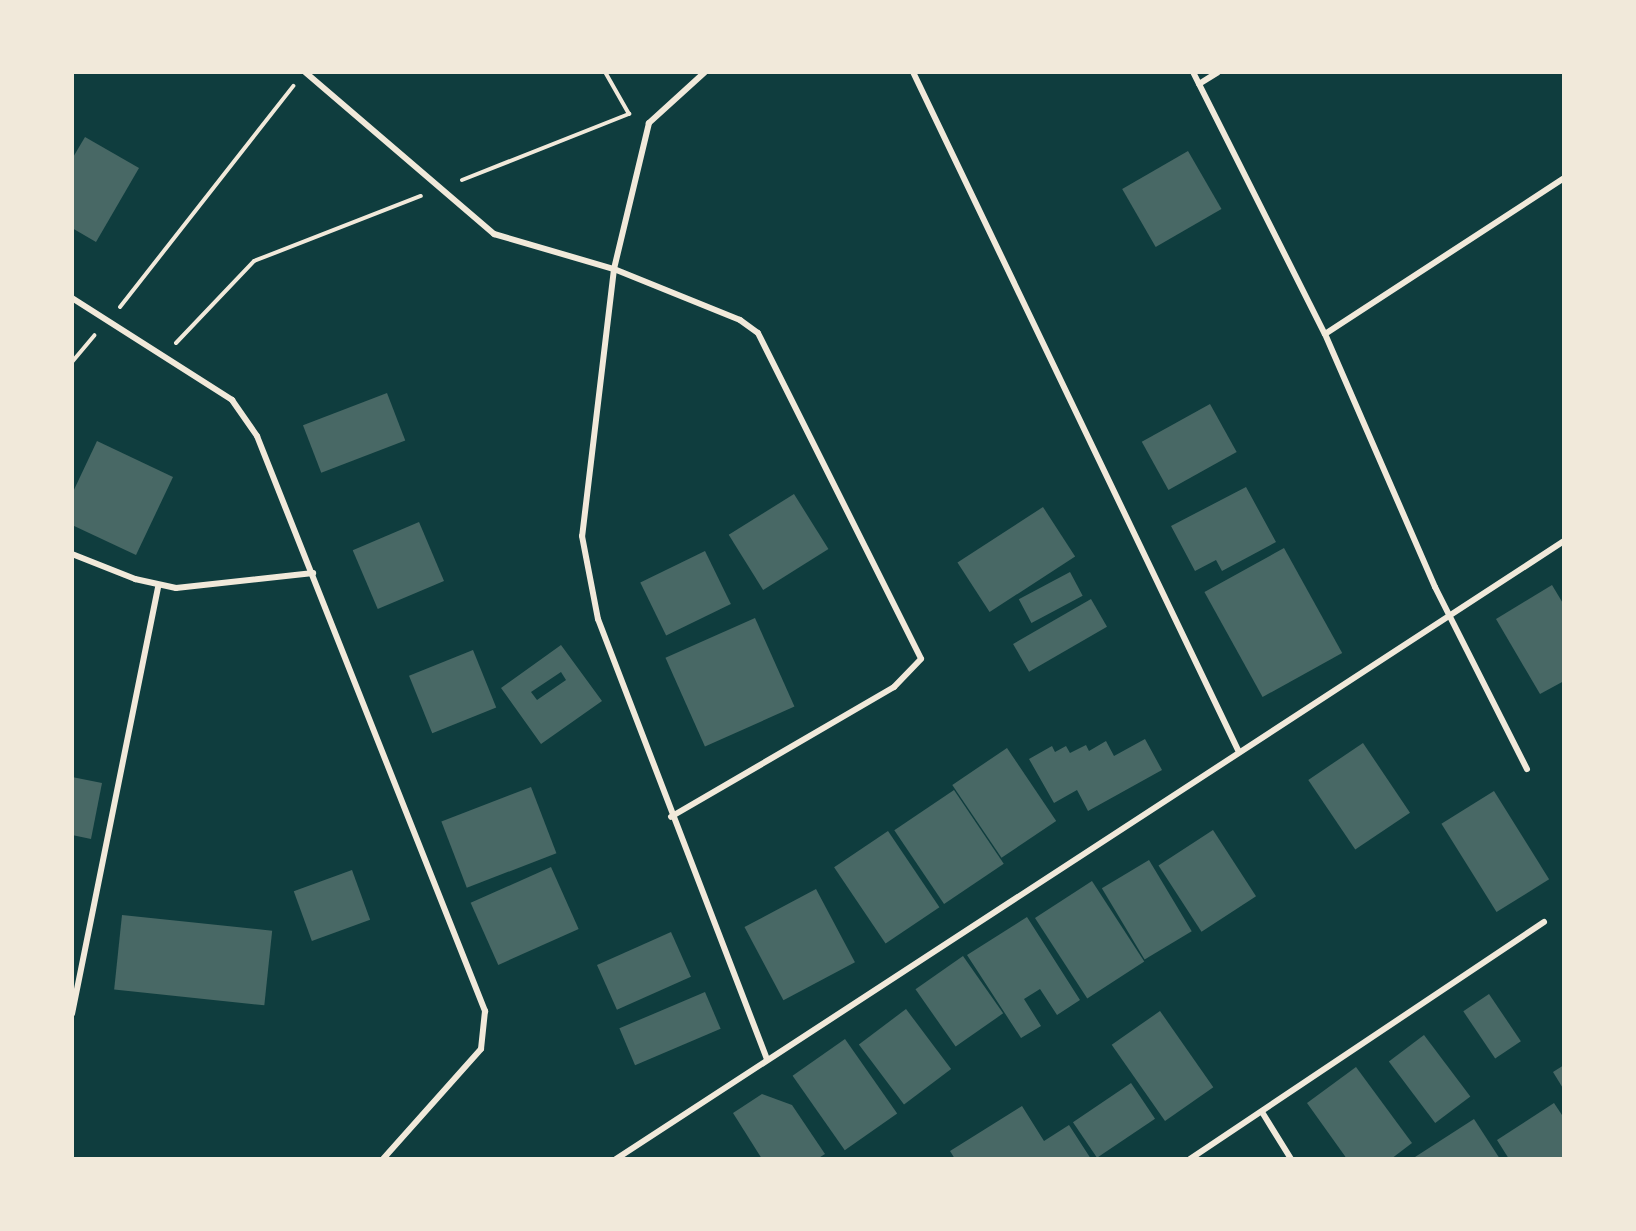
<!DOCTYPE html>
<style>
body{margin:0}
#map{position:relative;width:1636px;height:1231px;overflow:hidden;background:#0f3d3e;font-family:"PT Serif",serif}
div>[style]{position:absolute}
[style*='--x']{left:calc(var(--x)*1px);top:calc(var(--y)*1px);width:calc(var(--w)*1px);rotate:calc(var(--a)*1deg)}
.building>*{inset:0;background:#486865;transform-origin:0 0}
.path>*{height:4px;margin:-2px;padding:0 2px;transform-origin:2px;border-radius:2px;background:#f1e9da}
.minor>*{height:6px;margin:-3px;padding:0 3px;transform-origin:3px;border-radius:3px;background:#f1e9da}
span{translate:-50% -50%;white-space:nowrap;text-align:center;line-height:1.15;-webkit-text-stroke:6px #f1e9da;paint-order:stroke}
.frame{position:absolute;inset:0;border:74px solid #f1e9da;pointer-events:none}
</style>
<div id="map">
<div class="building">
<div style="clip-path:polygon(85px 137px,139px 168px,96px 242px,72px 228px,72px 159px)"></div>
<div style="left:1188px;top:151px;width:67px;height:76px;rotate:60deg"></div>
<div style="left:387px;top:393px;width:51px;height:90px;rotate:69deg"></div>
<div style="left:1210px;top:404px;width:55px;height:78px;rotate:61deg"></div>
<div style="clip-path:polygon(97px 441px,173px 477px,136px 555px,72px 525px,72px 494px)"></div>
<div style="clip-path:polygon(1246px 487px,1276px 542px,1222px 571px,1216px 560px,1195px 571px,1171px 526px)"></div>
<div style="left:794px;top:494px;width:65px;height:77px;rotate:58deg"></div>
<div style="left:1043px;top:507px;width:59px;height:102px;rotate:57deg"></div>
<div style="left:419px;top:522px;width:64px;height:72px;rotate:67deg"></div>
<div style="left:1284px;top:548px;width:120px;height:91px;rotate:61deg"></div>
<div style="left:705px;top:551px;width:59px;height:72px;rotate:64deg"></div>
<div style="left:1070px;top:572px;width:27px;height:58px;rotate:62deg"></div>
<div style="clip-path:polygon(1552px 585px,1564px 605px,1564px 681px,1540px 694px,1496px 619px)"></div>
<div style="left:1091px;top:599px;width:32px;height:90px;rotate:60deg"></div>
<div style="left:755px;top:618px;width:97px;height:98px;rotate:66deg"></div>
<div style="clip-path:polygon(evenodd,561px 645px,602px 701px,541px 744px,501px 688px,561px 645px,561px 672px,566px 680px,537px 700px,531px 692px,561px 672px)"></div>
<div style="left:473px;top:650px;width:62px;height:69px;rotate:68deg"></div>
<div style="clip-path:polygon(1145px 739px,1162px 770px,1088px 811px,1077px 790px,1054px 803px,1029px 759px,1052px 746px,1055px 752px,1066px 746px,1070px 753px,1086px 745px,1089px 751px,1106px 741px,1114px 756px)"></div>
<div style="left:1363px;top:743px;width:84px;height:66px;rotate:56deg"></div>
<div style="left:1007px;top:748px;width:88px;height:66px;rotate:56deg"></div>
<div style="clip-path:polygon(72px 777px,102px 783px,91px 839px,72px 835px)"></div>
<div style="left:531px;top:787px;width:71px;height:96px;rotate:69deg"></div>
<div style="left:954px;top:790px;width:89px;height:72px;rotate:56deg"></div>
<div style="left:1494px;top:791px;width:104px;height:62px;rotate:58deg"></div>
<div style="left:1213px;top:830px;width:79px;height:65px;rotate:57deg"></div>
<div style="left:888px;top:831px;width:92px;height:65px;rotate:56deg"></div>
<div style="left:1149px;top:860px;width:83px;height:55px;rotate:59deg"></div>
<div style="left:551px;top:867px;width:68px;height:88px;rotate:66deg"></div>
<div style="left:352px;top:870px;width:53px;height:62px;rotate:70deg"></div>
<div style="left:1092px;top:881px;width:96px;height:68px;rotate:57deg"></div>
<div style="left:816px;top:889px;width:83px;height:81px;rotate:62deg"></div>
<div style="left:122px;top:915px;width:151px;height:75px;rotate:6deg"></div>
<div style="clip-path:polygon(1027px 917px,1080px 1000px,1057px 1015px,1040px 989px,1024px 999px,1041px 1026px,1021px 1038px,967px 955px)"></div>
<div style="left:671px;top:932px;width:49px;height:81px;rotate:66deg"></div>
<div style="left:963px;top:956px;width:70px;height:58px;rotate:55deg"></div>
<div style="left:705px;top:992px;width:40px;height:93px;rotate:67deg"></div>
<div style="left:1489px;top:994px;width:57px;height:31px;rotate:56deg"></div>
<div style="left:906px;top:1009px;width:75px;height:59px;rotate:53deg"></div>
<div style="left:1160px;top:1011px;width:93px;height:59px;rotate:55deg"></div>
<div style="left:1424px;top:1035px;width:77px;height:44px;rotate:53deg"></div>
<div style="left:845px;top:1039px;width:91px;height:64px;rotate:55deg"></div>
<div style="clip-path:polygon(1564px 1065px,1564px 1090px,1553px 1072px)"></div>
<div style="clip-path:polygon(1356px 1067px,1412px 1143px,1391px 1159px,1347px 1159px,1307px 1103px)"></div>
<div style="left:1131px;top:1083px;width:43px;height:70px;rotate:56deg"></div>
<div style="clip-path:polygon(762px 1094px,792px 1105px,825px 1154px,817px 1159px,762px 1159px,733px 1113px)"></div>
<div style="clip-path:polygon(1554px 1103px,1564px 1118px,1564px 1159px,1509px 1159px,1497px 1140px)"></div>
<div style="clip-path:polygon(1022px 1106px,1044px 1141px,1069px 1125px,1091px 1159px,955px 1159px,950px 1151px)"></div>
<div style="clip-path:polygon(1474px 1119px,1500px 1159px,1417px 1159px,1415px 1157px)"></div>
</div>
<div class="path">
<div style="--x:462;--y:180;--w:180;--a:-21.6"></div>
<div style="--x:629;--y:114;--w:48;--a:-119.7"></div>
<div style="--x:120;--y:307;--w:281;--a:-51.9"></div>
<div style="--x:176;--y:343;--w:113;--a:-46.4"></div>
<div style="--x:254;--y:261;--w:179;--a:-21.3"></div>
<div style="--x:72;--y:362;--w:35;--a:-50"></div>
</div>
<div class="minor">
<div style="--x:305;--y:72;--w:249;--a:40.6"></div>
<div style="--x:494;--y:234;--w:125;--a:16.3"></div>
<div style="--x:614;--y:269;--w:136;--a:22"></div>
<div style="--x:740;--y:320;--w:22;--a:36"></div>
<div style="--x:758;--y:333;--w:364;--a:63.4"></div>
<div style="--x:921;--y:659;--w:39;--a:134"></div>
<div style="--x:894;--y:687;--w:258;--a:149.8"></div>
<div style="--x:705;--y:72;--w:76;--a:137.7"></div>
<div style="--x:649;--y:123;--w:150;--a:103.5"></div>
<div style="--x:614;--y:269;--w:269;--a:96.8"></div>
<div style="--x:582;--y:536;--w:85;--a:79.1"></div>
<div style="--x:598;--y:619;--w:472;--a:69"></div>
<div style="--x:913;--y:72;--w:752;--a:64.39"></div>
<div style="--x:1193;--y:72;--w:293;--a:63.3"></div>
<div style="--x:1325;--y:334;--w:276;--a:66.5"></div>
<div style="--x:1435;--y:587;--w:204;--a:63.2"></div>
<div style="--x:1199;--y:84;--w:22;--a:-32"></div>
<div style="--x:72;--y:298;--w:190;--a:32.5"></div>
<div style="--x:232;--y:400;--w:44;--a:55.2"></div>
<div style="--x:257;--y:436;--w:619;--a:68.37"></div>
<div style="--x:485;--y:1011;--w:38;--a:96"></div>
<div style="--x:481;--y:1049;--w:147;--a:131.7"></div>
<div style="--x:1325;--y:334;--w:285;--a:-33.1"></div>
<div style="--x:72;--y:554;--w:68;--a:21.6"></div>
<div style="--x:135;--y:579;--w:42;--a:12.4"></div>
<div style="--x:176;--y:588;--w:138;--a:-6.2"></div>
<div style="--x:72;--y:1014;--w:437;--a:-78.6"></div>
<div style="--x:1262;--y:1112;--w:55;--a:58.3"></div>
<div style="--x:616;--y:1159;--w:1132;--a:-33.1"></div>
<div style="--x:1190;--y:1159;--w:426;--a:-33.8"></div>
</div>
<div class="frame"></div>
</div>
